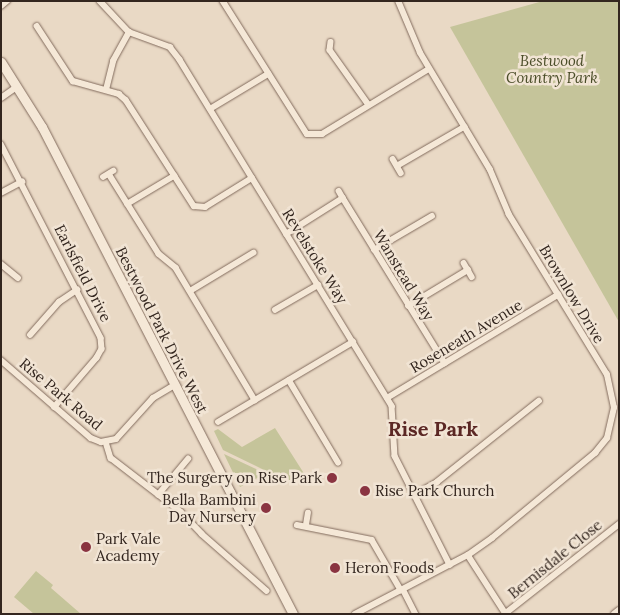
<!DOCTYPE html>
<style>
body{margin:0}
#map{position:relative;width:620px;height:615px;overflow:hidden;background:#e9d9c5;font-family:Lora,serif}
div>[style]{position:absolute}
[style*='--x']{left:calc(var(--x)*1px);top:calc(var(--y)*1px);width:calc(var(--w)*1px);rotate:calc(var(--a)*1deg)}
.green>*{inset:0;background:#c5c49a}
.roads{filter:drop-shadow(0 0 1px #826b5d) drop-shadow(0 0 1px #826b5d)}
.street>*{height:5.5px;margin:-2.75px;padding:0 2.75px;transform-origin:2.75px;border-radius:2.75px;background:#f5e8d7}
.secondary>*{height:9px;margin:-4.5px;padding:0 4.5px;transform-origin:4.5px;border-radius:4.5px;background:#f5e8d7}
.dots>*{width:14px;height:14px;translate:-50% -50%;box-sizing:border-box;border:2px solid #f1e4d4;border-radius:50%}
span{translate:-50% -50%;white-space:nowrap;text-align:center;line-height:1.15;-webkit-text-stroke:5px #f1e4d4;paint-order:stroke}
.park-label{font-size:15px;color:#4a4d28;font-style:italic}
.street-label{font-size:15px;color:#33261f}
.poi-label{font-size:15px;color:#33261f}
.right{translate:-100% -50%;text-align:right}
.left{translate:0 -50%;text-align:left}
.district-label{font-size:20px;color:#5b2724;font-weight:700}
.frame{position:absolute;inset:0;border:2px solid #33261f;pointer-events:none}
</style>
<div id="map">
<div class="green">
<div style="clip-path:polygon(543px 1px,619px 1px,619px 322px,450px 27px)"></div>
<div style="clip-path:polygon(275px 428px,305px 475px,276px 485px,262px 469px,223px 450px,214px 431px,218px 429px,242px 447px)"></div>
<div style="clip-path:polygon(224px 454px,258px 470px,272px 485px,261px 476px,240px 487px)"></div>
<div style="clip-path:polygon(36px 571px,53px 585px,51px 588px,81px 614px,34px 614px,14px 597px)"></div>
</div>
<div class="roads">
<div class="street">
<div style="--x:100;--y:1;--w:42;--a:46.9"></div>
<div style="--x:129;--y:32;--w:44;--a:20.1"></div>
<div style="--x:170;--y:47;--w:16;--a:52"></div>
<div style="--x:180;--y:60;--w:406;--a:58.5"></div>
<div style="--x:392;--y:406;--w:50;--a:86.6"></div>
<div style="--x:395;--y:456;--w:122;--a:63.2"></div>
<div style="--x:223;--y:1;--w:157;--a:57.7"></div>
<div style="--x:307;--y:134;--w:15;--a:0"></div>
<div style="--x:322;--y:134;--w:125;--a:-31.3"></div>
<div style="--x:1;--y:6;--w:8;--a:-40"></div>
<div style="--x:37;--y:26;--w:66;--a:56.8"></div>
<div style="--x:73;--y:81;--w:48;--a:15.8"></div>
<div style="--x:119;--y:94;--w:9;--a:41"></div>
<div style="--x:126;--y:100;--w:126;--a:57.3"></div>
<div style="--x:194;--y:206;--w:11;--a:5"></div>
<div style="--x:205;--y:207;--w:55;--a:-31.7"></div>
<div style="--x:331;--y:42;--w:8;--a:97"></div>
<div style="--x:330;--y:50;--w:67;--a:54.7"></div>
<div style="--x:106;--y:90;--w:30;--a:-76"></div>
<div style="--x:113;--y:61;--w:33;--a:-61"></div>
<div style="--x:1;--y:98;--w:19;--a:-35"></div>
<div style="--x:210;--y:109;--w:68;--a:-31.1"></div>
<div style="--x:1;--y:144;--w:218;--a:62.7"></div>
<div style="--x:101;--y:338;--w:11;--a:85"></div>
<div style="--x:102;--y:349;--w:10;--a:119"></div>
<div style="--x:97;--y:358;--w:65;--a:130.6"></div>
<div style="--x:393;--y:159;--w:16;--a:60"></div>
<div style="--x:397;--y:166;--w:78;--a:-30.2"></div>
<div style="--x:109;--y:174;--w:94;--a:58"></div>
<div style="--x:159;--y:254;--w:22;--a:39"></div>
<div style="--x:176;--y:268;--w:154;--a:59.1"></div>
<div style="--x:103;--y:177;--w:12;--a:-31"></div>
<div style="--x:339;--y:191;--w:8;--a:60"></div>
<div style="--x:1;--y:193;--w:24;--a:-28"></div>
<div style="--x:127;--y:204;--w:55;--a:-30.8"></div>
<div style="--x:286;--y:234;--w:67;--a:-32.3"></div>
<div style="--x:343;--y:198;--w:194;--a:58.3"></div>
<div style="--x:374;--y:250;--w:67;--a:-30.4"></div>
<div style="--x:464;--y:263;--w:16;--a:60"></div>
<div style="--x:1;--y:264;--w:22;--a:39"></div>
<div style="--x:190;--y:291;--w:74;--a:-31.1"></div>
<div style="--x:408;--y:306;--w:70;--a:-31"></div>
<div style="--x:275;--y:310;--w:50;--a:-30.2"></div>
<div style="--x:30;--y:335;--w:44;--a:-48.7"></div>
<div style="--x:59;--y:302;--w:22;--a:-34"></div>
<div style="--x:1;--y:360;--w:119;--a:40.9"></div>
<div style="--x:91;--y:438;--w:11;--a:22"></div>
<div style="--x:101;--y:442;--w:15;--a:-11"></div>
<div style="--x:116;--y:439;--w:55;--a:-47.9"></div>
<div style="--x:153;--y:398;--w:26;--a:-31"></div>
<div style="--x:289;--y:380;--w:96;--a:59.1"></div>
<div style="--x:387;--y:398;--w:200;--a:-31.1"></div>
<div style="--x:218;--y:422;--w:157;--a:-30.7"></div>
<div style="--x:106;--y:442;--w:17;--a:73"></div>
<div style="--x:111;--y:458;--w:88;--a:37.6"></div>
<div style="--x:181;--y:512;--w:30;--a:46"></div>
<div style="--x:202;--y:534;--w:86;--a:41.2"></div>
<div style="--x:158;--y:495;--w:47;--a:-50.2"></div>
<div style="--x:414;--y:495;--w:26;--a:-29"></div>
<div style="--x:437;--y:482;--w:130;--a:-38.5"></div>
<div style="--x:297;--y:525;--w:76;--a:11.3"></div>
<div style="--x:372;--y:540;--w:58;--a:59.9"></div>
<div style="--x:306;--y:525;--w:12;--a:-81"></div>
<div style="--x:468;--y:555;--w:70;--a:57.2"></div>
<div style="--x:403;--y:589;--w:28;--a:63"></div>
<div style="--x:506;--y:613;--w:144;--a:-38.2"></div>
<div style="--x:355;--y:614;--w:127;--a:-27.6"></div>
<div style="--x:468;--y:555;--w:29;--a:-35"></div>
<div style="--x:492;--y:538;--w:134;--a:-39.5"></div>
<div style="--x:595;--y:453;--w:19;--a:-51"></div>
<div style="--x:607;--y:438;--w:31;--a:-77"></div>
<div style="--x:614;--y:408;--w:34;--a:-102"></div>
<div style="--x:607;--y:375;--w:188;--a:-121.5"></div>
<div style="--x:509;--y:215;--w:49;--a:-112.9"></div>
<div style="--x:490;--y:170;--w:136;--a:-120.9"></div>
<div style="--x:420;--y:53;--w:56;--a:-112.9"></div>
<div style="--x:614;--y:614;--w:6;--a:-39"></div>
</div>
<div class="secondary">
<div style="--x:1;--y:62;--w:77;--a:57.8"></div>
<div style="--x:42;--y:127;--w:548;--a:62.73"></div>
</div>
</div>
<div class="dots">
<div style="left:332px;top:478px;background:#8a3441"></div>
<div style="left:365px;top:491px;background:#8a3441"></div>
<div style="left:266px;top:508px;background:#8a3441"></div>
<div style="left:86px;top:547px;background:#8a3441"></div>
<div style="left:335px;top:568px;background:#8a3441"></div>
</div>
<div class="park-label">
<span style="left:552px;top:69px">Bestwood<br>Country Park</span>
</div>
<div class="street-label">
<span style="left:315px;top:256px;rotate:58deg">Revelstoke Way</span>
<span style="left:83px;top:273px;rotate:63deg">Earlsfield Drive</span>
<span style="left:404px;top:275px;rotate:59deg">Wanstead Way</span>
<span style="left:572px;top:294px;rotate:59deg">Brownlow Drive</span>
<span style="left:162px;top:330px;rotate:63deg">Bestwood Park Drive West</span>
<span style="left:466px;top:336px;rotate:-31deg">Roseneath Avenue</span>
<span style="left:61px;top:394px;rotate:40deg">Rise Park Road</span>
<span style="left:555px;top:559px;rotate:-39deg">Bernisdale Close</span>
</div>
<div class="poi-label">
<span class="right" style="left:322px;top:478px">The Surgery on Rise Park</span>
<span class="left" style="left:375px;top:491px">Rise Park Church</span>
<span class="right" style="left:256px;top:508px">Bella Bambini<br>Day Nursery</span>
<span class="left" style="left:96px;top:547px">Park Vale<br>Academy</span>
<span class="left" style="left:345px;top:568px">Heron Foods</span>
</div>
<div class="district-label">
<span style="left:433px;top:428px">Rise Park</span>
</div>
<div class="frame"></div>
</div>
